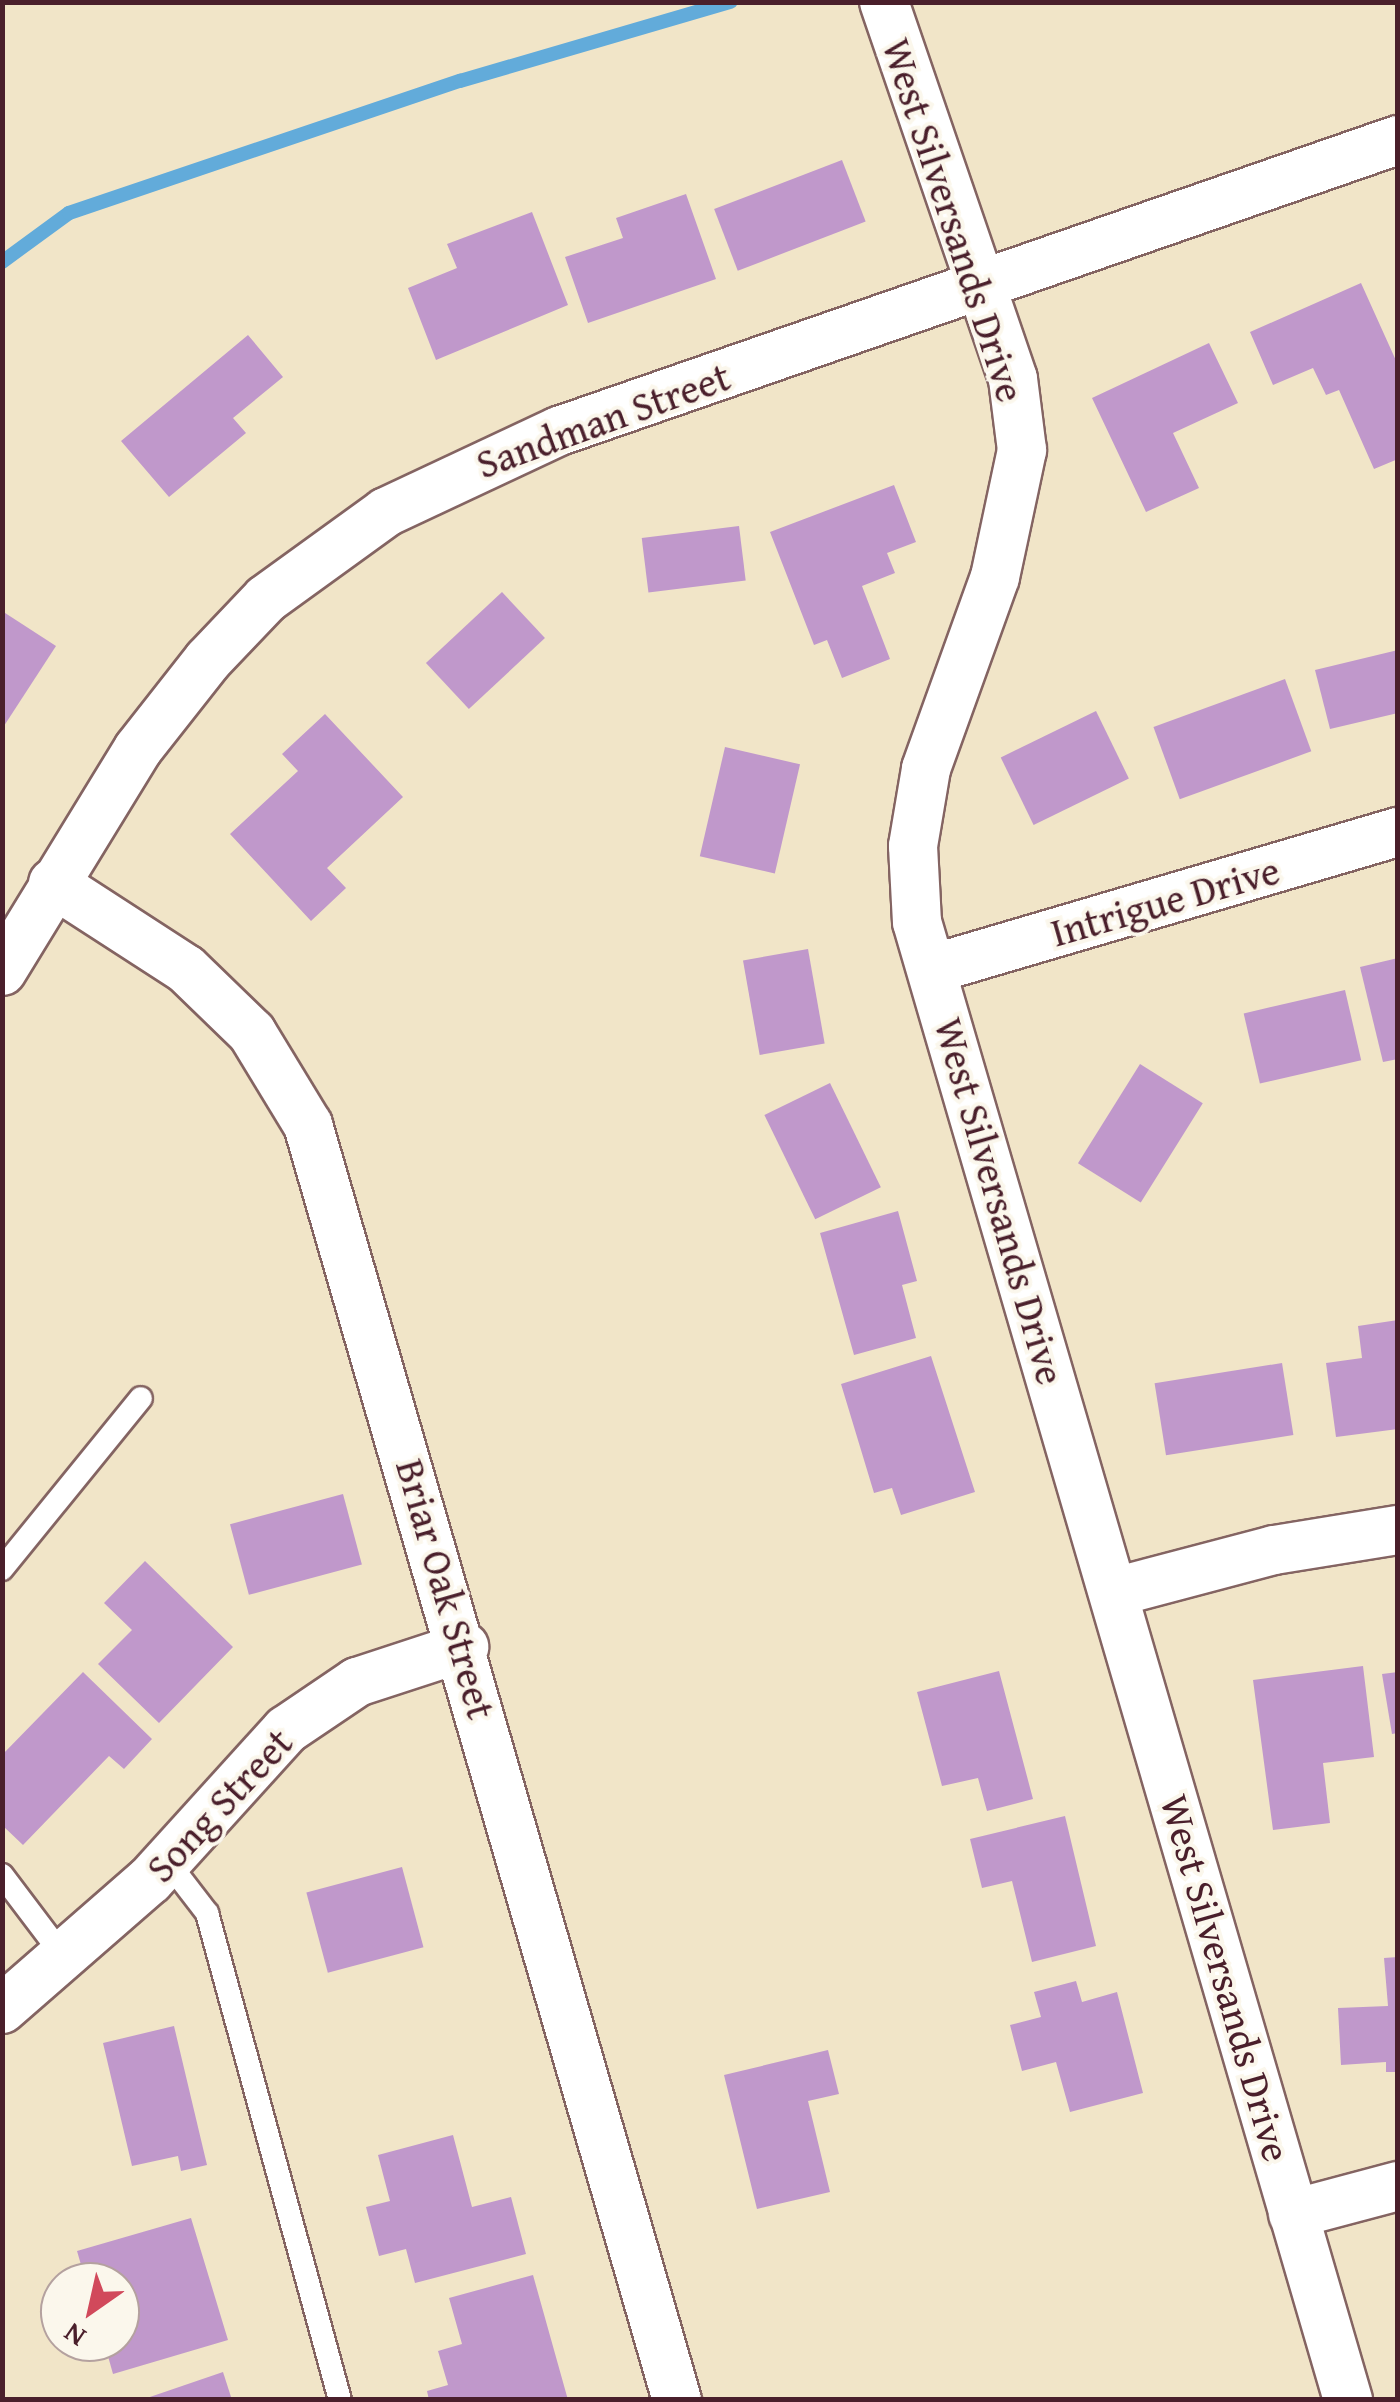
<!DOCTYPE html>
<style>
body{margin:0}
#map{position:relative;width:1400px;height:2402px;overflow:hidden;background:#f1e5c8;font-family:"Gentium Book Plus",serif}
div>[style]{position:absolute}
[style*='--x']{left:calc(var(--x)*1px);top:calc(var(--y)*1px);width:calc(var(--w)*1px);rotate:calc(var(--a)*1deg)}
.stream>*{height:14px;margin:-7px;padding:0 7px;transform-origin:7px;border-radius:7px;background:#62abda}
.building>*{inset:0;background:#c098cb;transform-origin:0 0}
.roads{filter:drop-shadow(2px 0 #846462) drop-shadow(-2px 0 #846462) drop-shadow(0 2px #846462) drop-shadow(0 -2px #846462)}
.service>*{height:22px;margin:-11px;padding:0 11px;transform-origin:11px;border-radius:11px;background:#fff}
.minor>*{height:48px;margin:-24px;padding:0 24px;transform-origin:24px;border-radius:24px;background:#fff}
span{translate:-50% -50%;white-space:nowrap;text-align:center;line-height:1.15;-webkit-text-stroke:8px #fbf7ec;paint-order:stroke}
.street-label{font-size:40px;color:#4a1f2b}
.frame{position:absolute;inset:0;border:5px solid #4a1f2b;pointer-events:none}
.north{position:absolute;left:40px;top:2262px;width:100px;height:100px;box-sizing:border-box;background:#fbf7ec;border:2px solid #b4a19f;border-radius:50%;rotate:214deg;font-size:28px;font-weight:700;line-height:40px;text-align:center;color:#4a1f2b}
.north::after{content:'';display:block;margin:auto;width:35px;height:45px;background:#d1495b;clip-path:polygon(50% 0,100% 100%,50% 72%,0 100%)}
</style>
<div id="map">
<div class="stream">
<div style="--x:2;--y:262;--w:83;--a:-36.2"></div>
<div style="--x:69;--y:213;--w:413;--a:-18.7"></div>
<div style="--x:460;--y:81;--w:282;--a:-16.3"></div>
</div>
<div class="building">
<div style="left:842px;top:160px;width:66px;height:137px;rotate:69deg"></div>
<div style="clip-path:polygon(686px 194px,716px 279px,588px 323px,565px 257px,623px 238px,616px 218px)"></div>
<div style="clip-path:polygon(532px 212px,568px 305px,436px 360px,408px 288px,457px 268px,447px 244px)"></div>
<div style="clip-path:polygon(1361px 283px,1398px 365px,1398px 459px,1374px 469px,1339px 390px,1326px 395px,1313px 368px,1273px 385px,1250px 332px)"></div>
<div style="clip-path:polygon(248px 335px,283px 377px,233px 418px,246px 433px,169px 497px,121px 441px)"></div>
<div style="clip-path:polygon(1209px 343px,1238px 403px,1173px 433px,1199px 488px,1146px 512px,1092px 398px)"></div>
<div style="clip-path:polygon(894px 485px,916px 542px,887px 553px,895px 573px,862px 586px,890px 659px,842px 678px,827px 640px,814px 645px,770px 532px)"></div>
<div style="left:739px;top:526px;width:55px;height:98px;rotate:83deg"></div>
<div style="left:502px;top:592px;width:63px;height:104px;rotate:47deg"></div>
<div style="clip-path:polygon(2px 611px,56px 646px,2px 729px)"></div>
<div style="clip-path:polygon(1398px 650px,1398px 713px,1330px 729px,1315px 670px)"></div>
<div style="left:1285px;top:679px;width:77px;height:140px;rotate:70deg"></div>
<div style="left:1096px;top:711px;width:75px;height:106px;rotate:64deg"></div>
<div style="clip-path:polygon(325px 714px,403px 797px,327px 868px,346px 888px,311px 921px,230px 834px,298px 771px,282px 754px)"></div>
<div style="left:725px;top:747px;width:77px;height:112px;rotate:13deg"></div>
<div style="left:808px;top:949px;width:96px;height:66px;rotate:80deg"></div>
<div style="clip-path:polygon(1398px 958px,1398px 1059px,1383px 1062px,1360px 967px)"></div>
<div style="left:1345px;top:990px;width:72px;height:104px;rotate:77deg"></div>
<div style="left:1140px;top:1064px;width:74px;height:117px;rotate:32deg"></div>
<div style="left:830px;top:1083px;width:116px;height:73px;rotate:64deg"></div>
<div style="clip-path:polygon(898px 1211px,917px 1281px,902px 1285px,916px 1338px,854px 1355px,820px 1233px)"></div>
<div style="clip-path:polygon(1398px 1320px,1398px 1429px,1336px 1437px,1326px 1363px,1362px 1358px,1358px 1326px)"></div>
<div style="clip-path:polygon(931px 1356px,975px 1492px,901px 1515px,892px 1488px,874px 1493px,841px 1384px)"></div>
<div style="left:1282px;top:1363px;width:73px;height:129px;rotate:81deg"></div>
<div style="left:343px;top:1494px;width:73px;height:117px;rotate:75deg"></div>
<div style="clip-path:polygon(145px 1561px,233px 1647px,159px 1723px,98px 1664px,132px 1630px,104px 1603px)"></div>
<div style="clip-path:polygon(1363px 1666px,1374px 1757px,1323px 1763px,1330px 1823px,1273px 1830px,1253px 1680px)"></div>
<div style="clip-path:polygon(999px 1671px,1033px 1799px,987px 1811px,978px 1778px,942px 1786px,917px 1692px)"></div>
<div style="clip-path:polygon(83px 1672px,152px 1739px,124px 1769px,109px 1756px,23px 1845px,2px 1825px,2px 1755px)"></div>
<div style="clip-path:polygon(1398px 1672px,1398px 1733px,1392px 1734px,1382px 1674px)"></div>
<div style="clip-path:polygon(1065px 1816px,1096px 1946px,1032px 1962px,1012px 1881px,982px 1888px,970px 1839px)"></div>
<div style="left:402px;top:1867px;width:83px;height:99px;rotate:75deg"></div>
<div style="clip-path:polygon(1398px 1957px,1398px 2072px,1386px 2072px,1386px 2062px,1341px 2065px,1338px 2008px,1388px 2006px,1384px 1958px)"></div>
<div style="clip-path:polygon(1076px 1981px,1082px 2002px,1117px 1992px,1143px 2093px,1070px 2112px,1056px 2062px,1022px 2071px,1010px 2025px,1041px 2017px,1034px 1992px)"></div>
<div style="clip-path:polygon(174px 2026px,207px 2165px,181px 2171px,178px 2156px,132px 2166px,103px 2043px)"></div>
<div style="clip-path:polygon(828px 2050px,839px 2094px,808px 2101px,830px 2192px,757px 2209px,724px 2075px)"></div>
<div style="clip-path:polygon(453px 2135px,472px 2207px,511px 2197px,526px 2254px,415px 2283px,406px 2249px,379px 2256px,366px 2207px,390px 2201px,378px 2155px)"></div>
<div style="clip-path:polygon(191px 2218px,228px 2340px,113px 2374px,104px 2342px,120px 2342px,120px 2282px,86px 2282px,77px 2251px)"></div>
<div style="clip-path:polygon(533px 2275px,568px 2400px,429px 2400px,427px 2391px,448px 2385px,438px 2351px,462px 2344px,449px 2298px)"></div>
<div style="clip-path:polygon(223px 2372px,232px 2400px,144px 2400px,144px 2399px)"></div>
</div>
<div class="roads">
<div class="service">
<div style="--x:2;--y:1569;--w:220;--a:-50.9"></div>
<div style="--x:167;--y:1861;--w:66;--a:52.4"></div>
<div style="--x:207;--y:1913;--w:505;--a:74.72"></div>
<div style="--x:2;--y:1875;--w:103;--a:52.9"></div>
</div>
<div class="minor">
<div style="--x:884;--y:2;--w:398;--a:71.1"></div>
<div style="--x:1013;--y:379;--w:72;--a:82.8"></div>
<div style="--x:1022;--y:450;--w:130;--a:102"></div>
<div style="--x:995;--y:577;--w:204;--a:109.8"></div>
<div style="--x:926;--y:769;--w:78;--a:99.6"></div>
<div style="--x:913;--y:846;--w:76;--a:87"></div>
<div style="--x:917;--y:922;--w:1540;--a:73.74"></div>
<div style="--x:53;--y:883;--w:158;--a:32.9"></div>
<div style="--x:186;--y:969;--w:92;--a:44.1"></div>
<div style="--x:252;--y:1033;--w:108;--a:58.7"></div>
<div style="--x:308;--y:1125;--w:1327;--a:73.86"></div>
<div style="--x:932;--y:969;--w:486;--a:-16.4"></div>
<div style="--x:2;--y:971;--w:260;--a:-58.5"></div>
<div style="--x:138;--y:749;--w:113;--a:-51.8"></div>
<div style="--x:208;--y:660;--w:84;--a:-46.4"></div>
<div style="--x:266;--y:599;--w:148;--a:-35.9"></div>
<div style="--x:386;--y:512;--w:191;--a:-25.1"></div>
<div style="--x:559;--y:431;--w:888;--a:-19.13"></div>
<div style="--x:1115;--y:1592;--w:164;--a:-14.8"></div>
<div style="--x:1274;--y:1550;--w:126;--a:-9.2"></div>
<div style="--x:2;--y:2009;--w:196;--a:-41.1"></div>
<div style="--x:150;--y:1880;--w:202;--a:-47.8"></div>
<div style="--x:286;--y:1730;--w:86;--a:-34.1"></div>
<div style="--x:357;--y:1682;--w:113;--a:-18.1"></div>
<div style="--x:1293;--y:2214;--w:109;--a:-14.9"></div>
</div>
</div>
<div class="street-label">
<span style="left:954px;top:220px;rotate:72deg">West Silversands Drive</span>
<span style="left:603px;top:420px;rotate:-20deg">Sandman Street</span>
<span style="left:1165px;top:901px;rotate:-16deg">Intrigue Drive</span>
<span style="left:1000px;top:1201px;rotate:74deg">West Silversands Drive</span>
<span style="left:446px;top:1589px;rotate:74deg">Briar Oak Street</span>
<span style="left:219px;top:1805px;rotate:-47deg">Song Street</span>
<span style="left:1226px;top:1978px;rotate:74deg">West Silversands Drive</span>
</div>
<div class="frame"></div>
<div class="north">N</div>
</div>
